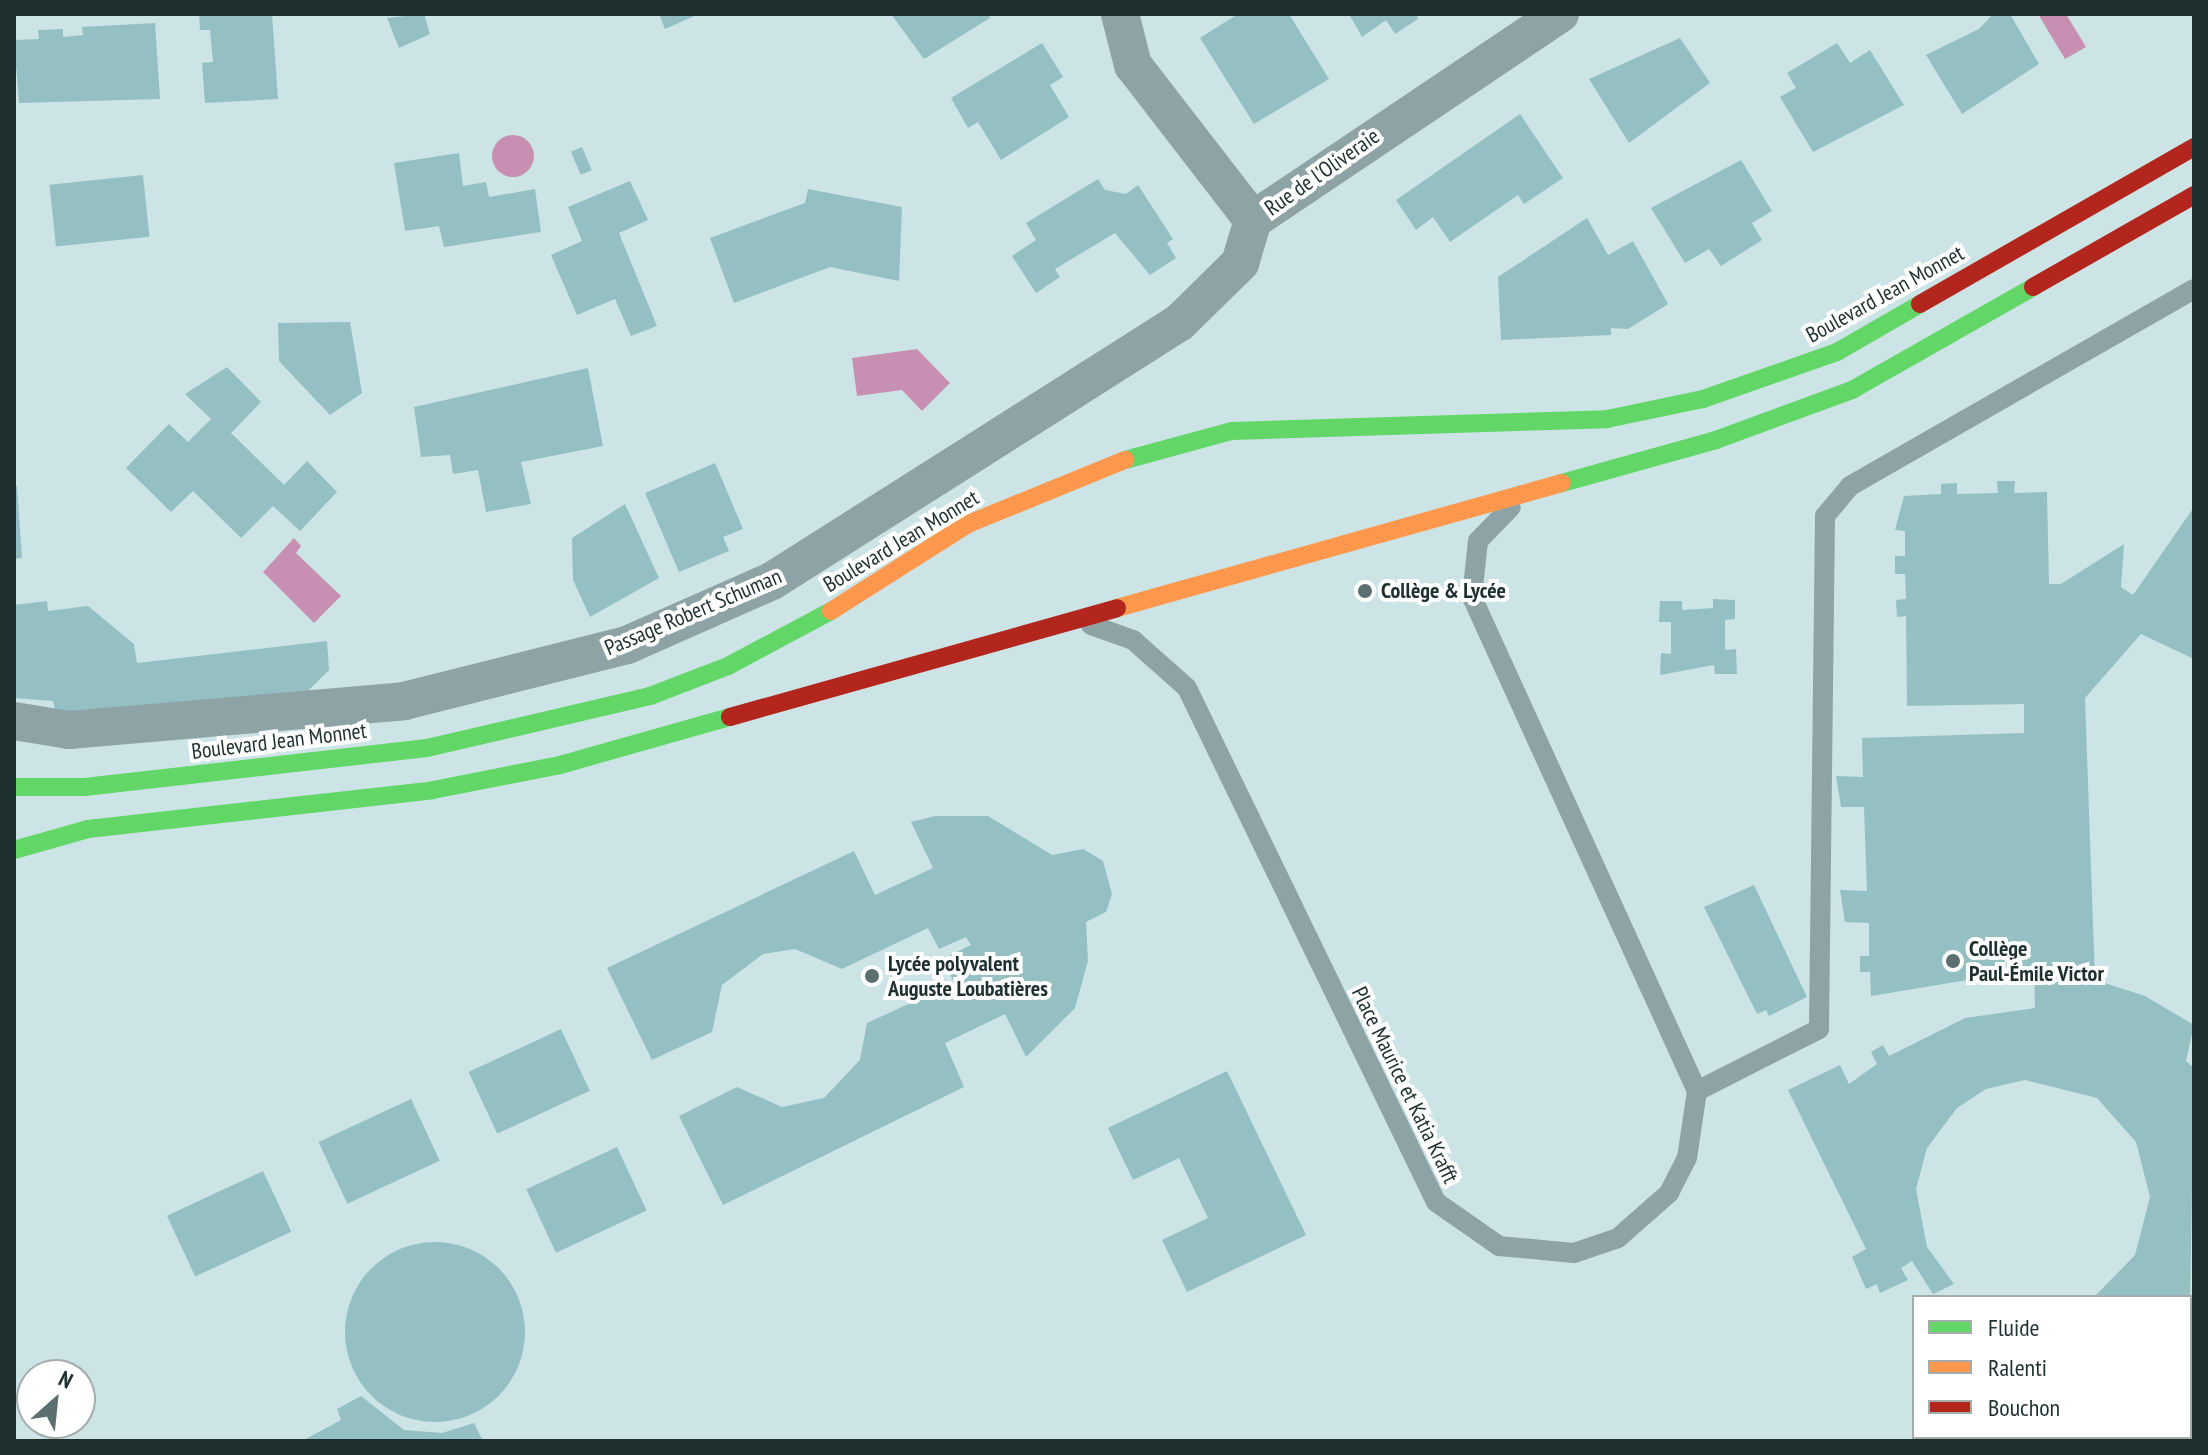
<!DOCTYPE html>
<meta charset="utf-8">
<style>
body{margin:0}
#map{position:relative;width:2208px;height:1455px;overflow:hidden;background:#cce4e6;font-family:"PT Sans Narrow",sans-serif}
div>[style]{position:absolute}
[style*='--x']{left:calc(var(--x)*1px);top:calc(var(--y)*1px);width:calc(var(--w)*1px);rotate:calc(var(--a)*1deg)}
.green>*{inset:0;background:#e7bfdb}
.water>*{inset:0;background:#c78fb2}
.round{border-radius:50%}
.building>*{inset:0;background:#94c0c3;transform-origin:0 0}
.lane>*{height:20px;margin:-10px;padding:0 10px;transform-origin:10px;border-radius:10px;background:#8ea3a5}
.street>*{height:38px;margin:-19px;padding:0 19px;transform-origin:19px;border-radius:19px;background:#8ea3a5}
.fast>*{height:18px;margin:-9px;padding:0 9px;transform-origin:9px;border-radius:9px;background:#63d668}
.slow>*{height:18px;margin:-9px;padding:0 9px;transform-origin:9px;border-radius:9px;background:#ff974d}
.jam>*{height:18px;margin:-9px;padding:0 9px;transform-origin:9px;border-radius:9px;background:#b3261e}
.dots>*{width:22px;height:22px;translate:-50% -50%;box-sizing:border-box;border:4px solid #fff;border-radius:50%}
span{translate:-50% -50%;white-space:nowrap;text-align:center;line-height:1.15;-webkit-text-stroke:8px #fff;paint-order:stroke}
.street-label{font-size:22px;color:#1e2f30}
.poi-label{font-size:22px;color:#1e2f30;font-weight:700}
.left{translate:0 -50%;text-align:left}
.frame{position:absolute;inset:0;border:16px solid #1e2f30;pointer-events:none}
.legend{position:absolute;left:1912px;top:1295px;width:280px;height:144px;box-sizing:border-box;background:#fff;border:2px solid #a5acac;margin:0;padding:10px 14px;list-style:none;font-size:24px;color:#1e2f30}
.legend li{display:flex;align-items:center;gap:16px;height:40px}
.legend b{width:40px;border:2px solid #a5acac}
.north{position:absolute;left:16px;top:1359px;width:80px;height:80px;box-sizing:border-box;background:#fff;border:2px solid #a5acac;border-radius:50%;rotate:27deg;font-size:22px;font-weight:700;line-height:32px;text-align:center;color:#1e2f30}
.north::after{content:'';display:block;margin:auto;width:28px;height:36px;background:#5b6e70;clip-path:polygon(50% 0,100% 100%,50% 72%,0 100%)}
</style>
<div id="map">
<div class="green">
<div style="clip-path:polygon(2194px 1325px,2194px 1441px,1948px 1441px,2190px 1437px)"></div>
</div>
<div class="water">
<div style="clip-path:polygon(2038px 14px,2066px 14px,2086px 47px,2065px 59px)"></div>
<div class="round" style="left:492px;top:135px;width:42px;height:42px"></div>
<div style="clip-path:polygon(917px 349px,950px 383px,922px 411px,902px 390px,857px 396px,852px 358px)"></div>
<div style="clip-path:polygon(294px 538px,301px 546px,296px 553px,341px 596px,314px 623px,263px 572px)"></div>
</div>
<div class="building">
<div style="clip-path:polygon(199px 14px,272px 14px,278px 99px,205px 103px,202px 63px,213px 62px,210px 30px,200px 30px)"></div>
<div style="clip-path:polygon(424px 14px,430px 34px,399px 48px,387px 18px)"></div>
<div style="clip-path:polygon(659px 14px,699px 14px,665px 29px)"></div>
<div style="clip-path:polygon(891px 14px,988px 14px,990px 18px,924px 59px)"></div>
<div style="clip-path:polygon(1238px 14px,1289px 14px,1329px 79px,1254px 124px,1200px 38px)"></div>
<div style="clip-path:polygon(1349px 14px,1416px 14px,1418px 19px,1395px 34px,1386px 20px,1362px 37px)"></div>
<div style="clip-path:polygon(1993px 14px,2010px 14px,2039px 64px,1962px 114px,1926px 55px,1979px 29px)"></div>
<div style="clip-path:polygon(155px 23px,160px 99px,19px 103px,14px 40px,39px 39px,38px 30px,63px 29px,63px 37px,83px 35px,82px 27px)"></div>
<div style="clip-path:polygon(1680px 38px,1710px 83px,1629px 143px,1589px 79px)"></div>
<div style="clip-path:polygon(1042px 43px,1063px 77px,1050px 85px,1069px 117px,1001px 160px,978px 122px,968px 128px,951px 98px)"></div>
<div style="clip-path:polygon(1837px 43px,1850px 63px,1870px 50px,1904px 105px,1813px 152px,1780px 97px,1796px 88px,1787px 73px)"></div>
<div style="clip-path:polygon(1520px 114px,1563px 178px,1524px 204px,1518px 195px,1450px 242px,1433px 217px,1416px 230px,1396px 200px)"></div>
<div style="left:582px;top:147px;width:25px;height:12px;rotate:67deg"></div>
<div style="clip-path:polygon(459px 153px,463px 186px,486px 182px,489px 197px,535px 189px,541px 232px,444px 247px,439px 226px,405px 231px,394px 163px)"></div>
<div style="clip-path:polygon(1741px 160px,1772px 211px,1752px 223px,1762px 240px,1721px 266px,1709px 249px,1685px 263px,1651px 208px)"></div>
<div style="left:143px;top:175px;width:62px;height:94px;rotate:84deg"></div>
<div style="clip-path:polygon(1098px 179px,1105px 190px,1126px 194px,1138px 185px,1173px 239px,1167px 243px,1176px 258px,1150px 275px,1115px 233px,1055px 269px,1060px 277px,1036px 293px,1012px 256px,1036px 240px,1026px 223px)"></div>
<div style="clip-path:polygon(630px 181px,648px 220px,619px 233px,657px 326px,631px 336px,615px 299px,577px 315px,551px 255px,582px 241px,568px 207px)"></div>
<div style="clip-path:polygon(808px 189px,902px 207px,899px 281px,830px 267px,734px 303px,710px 238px,805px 203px)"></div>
<div style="clip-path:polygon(1587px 218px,1608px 255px,1633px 241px,1668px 304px,1628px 329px,1611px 328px,1611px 335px,1501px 340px,1498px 277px)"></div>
<div style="clip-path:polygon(350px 322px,362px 393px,330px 415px,279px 361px,278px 323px)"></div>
<div style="clip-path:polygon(227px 367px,261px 402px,231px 433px,284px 485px,307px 461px,337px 492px,300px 531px,273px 506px,241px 538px,193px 491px,171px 512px,126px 468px,169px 424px,188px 442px,211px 419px,185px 394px)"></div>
<div style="clip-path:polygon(588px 368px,603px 446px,521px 462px,531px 504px,486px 512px,478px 470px,453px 474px,450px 455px,421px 457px,414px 407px)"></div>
<div style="clip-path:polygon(715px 463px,743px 529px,723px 537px,729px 551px,679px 572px,645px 493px)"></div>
<div style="clip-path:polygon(1997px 481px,2015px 481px,2014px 493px,2047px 492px,2049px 584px,2061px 584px,2124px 544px,2121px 587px,2133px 595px,2194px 507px,2194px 659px,2141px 634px,2085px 698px,2095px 980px,2145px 996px,2194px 1025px,2186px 1061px,2194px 1068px,2190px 1308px,2190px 1297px,2094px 1297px,2135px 1255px,2150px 1197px,2136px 1142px,2097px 1098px,2025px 1080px,1986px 1089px,1957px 1108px,1927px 1148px,1916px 1189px,1927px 1247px,1954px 1284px,1933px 1294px,1912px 1261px,1901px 1268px,1908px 1280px,1880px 1293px,1877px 1284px,1866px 1289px,1852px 1257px,1866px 1249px,1788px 1090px,1840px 1065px,1849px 1084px,1877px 1064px,1871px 1052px,1883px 1045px,1889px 1056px,1965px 1018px,2035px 1008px,2034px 969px,1871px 996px,1870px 972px,1860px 972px,1860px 956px,1869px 956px,1869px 923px,1845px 922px,1840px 890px,1867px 891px,1864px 807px,1841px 807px,1836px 776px,1863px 777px,1862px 738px,2024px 733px,2024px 704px,1907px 706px,1906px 616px,1897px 617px,1896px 600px,1906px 599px,1905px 574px,1895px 574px,1895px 556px,1905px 556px,1905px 531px,1895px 530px,1904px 496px,1941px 494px,1941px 484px,1957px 483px,1957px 494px,1998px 493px)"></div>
<div style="clip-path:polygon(17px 486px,22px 558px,14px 559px,14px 487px)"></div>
<div style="clip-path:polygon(625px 504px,659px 578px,590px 617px,573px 580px,572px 538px)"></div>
<div style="clip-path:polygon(1713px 599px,1735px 600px,1735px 619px,1725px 620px,1725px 650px,1736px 649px,1737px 674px,1715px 674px,1714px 665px,1660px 675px,1661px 653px,1671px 654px,1671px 622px,1659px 622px,1660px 601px,1682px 601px,1682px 610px,1713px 608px)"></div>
<div style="clip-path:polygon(47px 601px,48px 611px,88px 606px,134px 644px,137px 663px,327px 641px,329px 670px,308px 691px,56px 715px,53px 701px,14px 698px,14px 605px)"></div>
<div style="clip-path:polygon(935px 816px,988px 816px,1052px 855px,1083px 849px,1103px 861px,1112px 894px,1106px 912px,1086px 922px,1088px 961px,1075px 1008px,1026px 1057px,1005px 1014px,945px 1043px,964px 1087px,723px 1205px,679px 1116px,737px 1087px,782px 1107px,824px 1098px,860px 1060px,867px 1023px,954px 983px,943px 959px,971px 945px,966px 937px,939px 949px,928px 928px,842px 969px,795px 949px,763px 954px,722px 985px,712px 1032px,652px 1060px,607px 968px,854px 851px,875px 895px,933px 868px,911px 822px)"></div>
<div style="clip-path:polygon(1754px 885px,1807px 997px,1769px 1016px,1766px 1010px,1757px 1014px,1704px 907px)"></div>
<div style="left:561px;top:1029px;width:68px;height:102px;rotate:65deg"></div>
<div style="clip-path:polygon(1227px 1071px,1306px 1235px,1187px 1292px,1162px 1240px,1208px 1218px,1179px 1158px,1133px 1180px,1108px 1128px)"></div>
<div style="left:411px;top:1099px;width:68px;height:102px;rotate:65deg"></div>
<div style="left:617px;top:1147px;width:70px;height:100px;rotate:65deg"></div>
<div style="left:263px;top:1171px;width:67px;height:106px;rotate:65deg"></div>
<div class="round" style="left:345px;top:1242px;width:180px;height:180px"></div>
<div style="clip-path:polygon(2194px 1391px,2194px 1441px,2086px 1441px,2190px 1437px)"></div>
<div style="clip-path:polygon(361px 1396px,404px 1430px,442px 1433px,474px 1423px,483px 1441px,302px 1441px,341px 1420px,337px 1409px)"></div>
</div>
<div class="lane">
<div style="--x:1091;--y:625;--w:45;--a:19.7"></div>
<div style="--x:1133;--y:640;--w:72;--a:41.6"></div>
<div style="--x:1187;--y:688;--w:571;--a:64.15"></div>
<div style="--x:1436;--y:1202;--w:77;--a:34.9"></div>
<div style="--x:1499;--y:1246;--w:75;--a:5.3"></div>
<div style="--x:1574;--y:1253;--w:46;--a:-18.8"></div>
<div style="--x:1618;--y:1238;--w:68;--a:-41.4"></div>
<div style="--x:1669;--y:1193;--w:39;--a:-63"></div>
<div style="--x:1687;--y:1158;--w:68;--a:-81.5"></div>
<div style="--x:1697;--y:1091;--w:543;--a:-114.49"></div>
<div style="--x:1472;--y:597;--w:56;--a:-83.9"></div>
<div style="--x:1478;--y:541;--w:47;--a:-45.9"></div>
<div style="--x:1697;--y:1091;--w:137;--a:-26.9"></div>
<div style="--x:1819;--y:1029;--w:513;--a:-89.33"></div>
<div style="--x:1825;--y:516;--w:39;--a:-50"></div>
<div style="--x:1850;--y:486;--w:396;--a:-29.8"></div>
</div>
<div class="street">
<div style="--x:1120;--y:14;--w:53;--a:75.7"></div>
<div style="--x:1133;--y:65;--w:196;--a:52.3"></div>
<div style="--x:1253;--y:220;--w:370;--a:-33.9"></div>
<div style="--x:14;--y:721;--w:56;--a:9.3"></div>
<div style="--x:69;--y:730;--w:336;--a:-4.9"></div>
<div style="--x:404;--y:701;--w:230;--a:-14.1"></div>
<div style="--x:627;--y:645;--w:158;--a:-23.8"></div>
<div style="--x:772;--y:581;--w:482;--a:-32.4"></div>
<div style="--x:1179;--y:323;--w:86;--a:-44.5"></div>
<div style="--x:1240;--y:263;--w:45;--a:-73.2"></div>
</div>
<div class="fast">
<div style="--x:1125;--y:460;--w:111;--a:-15.2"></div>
<div style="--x:1232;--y:431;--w:375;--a:-1.8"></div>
<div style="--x:1607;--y:419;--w:98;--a:-11.8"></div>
<div style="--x:1703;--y:399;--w:142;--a:-19.3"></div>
<div style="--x:1837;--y:352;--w:96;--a:-30"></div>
<div style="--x:1562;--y:483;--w:160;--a:-15.6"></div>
<div style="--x:1716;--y:440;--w:145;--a:-20.2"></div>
<div style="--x:1852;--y:390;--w:208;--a:-29.6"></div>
<div style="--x:14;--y:787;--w:71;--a:0"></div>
<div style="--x:85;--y:787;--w:344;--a:-6.5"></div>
<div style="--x:427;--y:748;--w:229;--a:-13.1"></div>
<div style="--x:650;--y:696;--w:84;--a:-21"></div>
<div style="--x:728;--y:666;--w:117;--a:-28.1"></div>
<div style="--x:14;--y:850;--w:77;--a:-15.8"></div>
<div style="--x:88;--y:829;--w:347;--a:-6.4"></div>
<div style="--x:433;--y:790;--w:129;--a:-11.1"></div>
<div style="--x:560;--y:765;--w:177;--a:-15.8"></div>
</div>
<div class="slow">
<div style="--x:1117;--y:608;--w:462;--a:-15.7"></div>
<div style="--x:831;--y:611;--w:162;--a:-32.4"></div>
<div style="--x:968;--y:524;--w:170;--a:-22.2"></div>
</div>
<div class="jam">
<div style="--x:2033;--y:287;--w:185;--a:-29.7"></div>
<div style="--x:1920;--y:304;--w:316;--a:-29.8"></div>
<div style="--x:730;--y:717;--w:402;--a:-15.7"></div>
</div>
<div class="dots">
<div style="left:1365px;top:591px;background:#5b6e70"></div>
<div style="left:1953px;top:961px;background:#5b6e70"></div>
<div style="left:872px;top:976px;background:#5b6e70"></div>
</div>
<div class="street-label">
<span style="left:1322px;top:172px;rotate:-35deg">Rue de l'Oliveraie</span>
<span style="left:1885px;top:294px;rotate:-29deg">Boulevard Jean Monnet</span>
<span style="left:901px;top:541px;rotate:-31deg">Boulevard Jean Monnet</span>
<span style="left:693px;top:612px;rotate:-23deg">Passage Robert Schuman</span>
<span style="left:279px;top:741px;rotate:-7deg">Boulevard Jean Monnet</span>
<span style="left:1405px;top:1085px;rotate:64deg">Place Maurice et Katia Krafft</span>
</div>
<div class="poi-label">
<span class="left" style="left:1381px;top:591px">Collège &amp; Lycée</span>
<span class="left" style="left:1969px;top:961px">Collège<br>Paul-Émile Victor</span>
<span class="left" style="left:888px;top:976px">Lycée polyvalent<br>Auguste Loubatières</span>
</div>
<div class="frame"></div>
<ul class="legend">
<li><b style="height:10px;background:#63d668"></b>Fluide</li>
<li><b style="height:10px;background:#ff974d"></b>Ralenti</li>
<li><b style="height:10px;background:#b3261e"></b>Bouchon</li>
</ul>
<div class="north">N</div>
</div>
